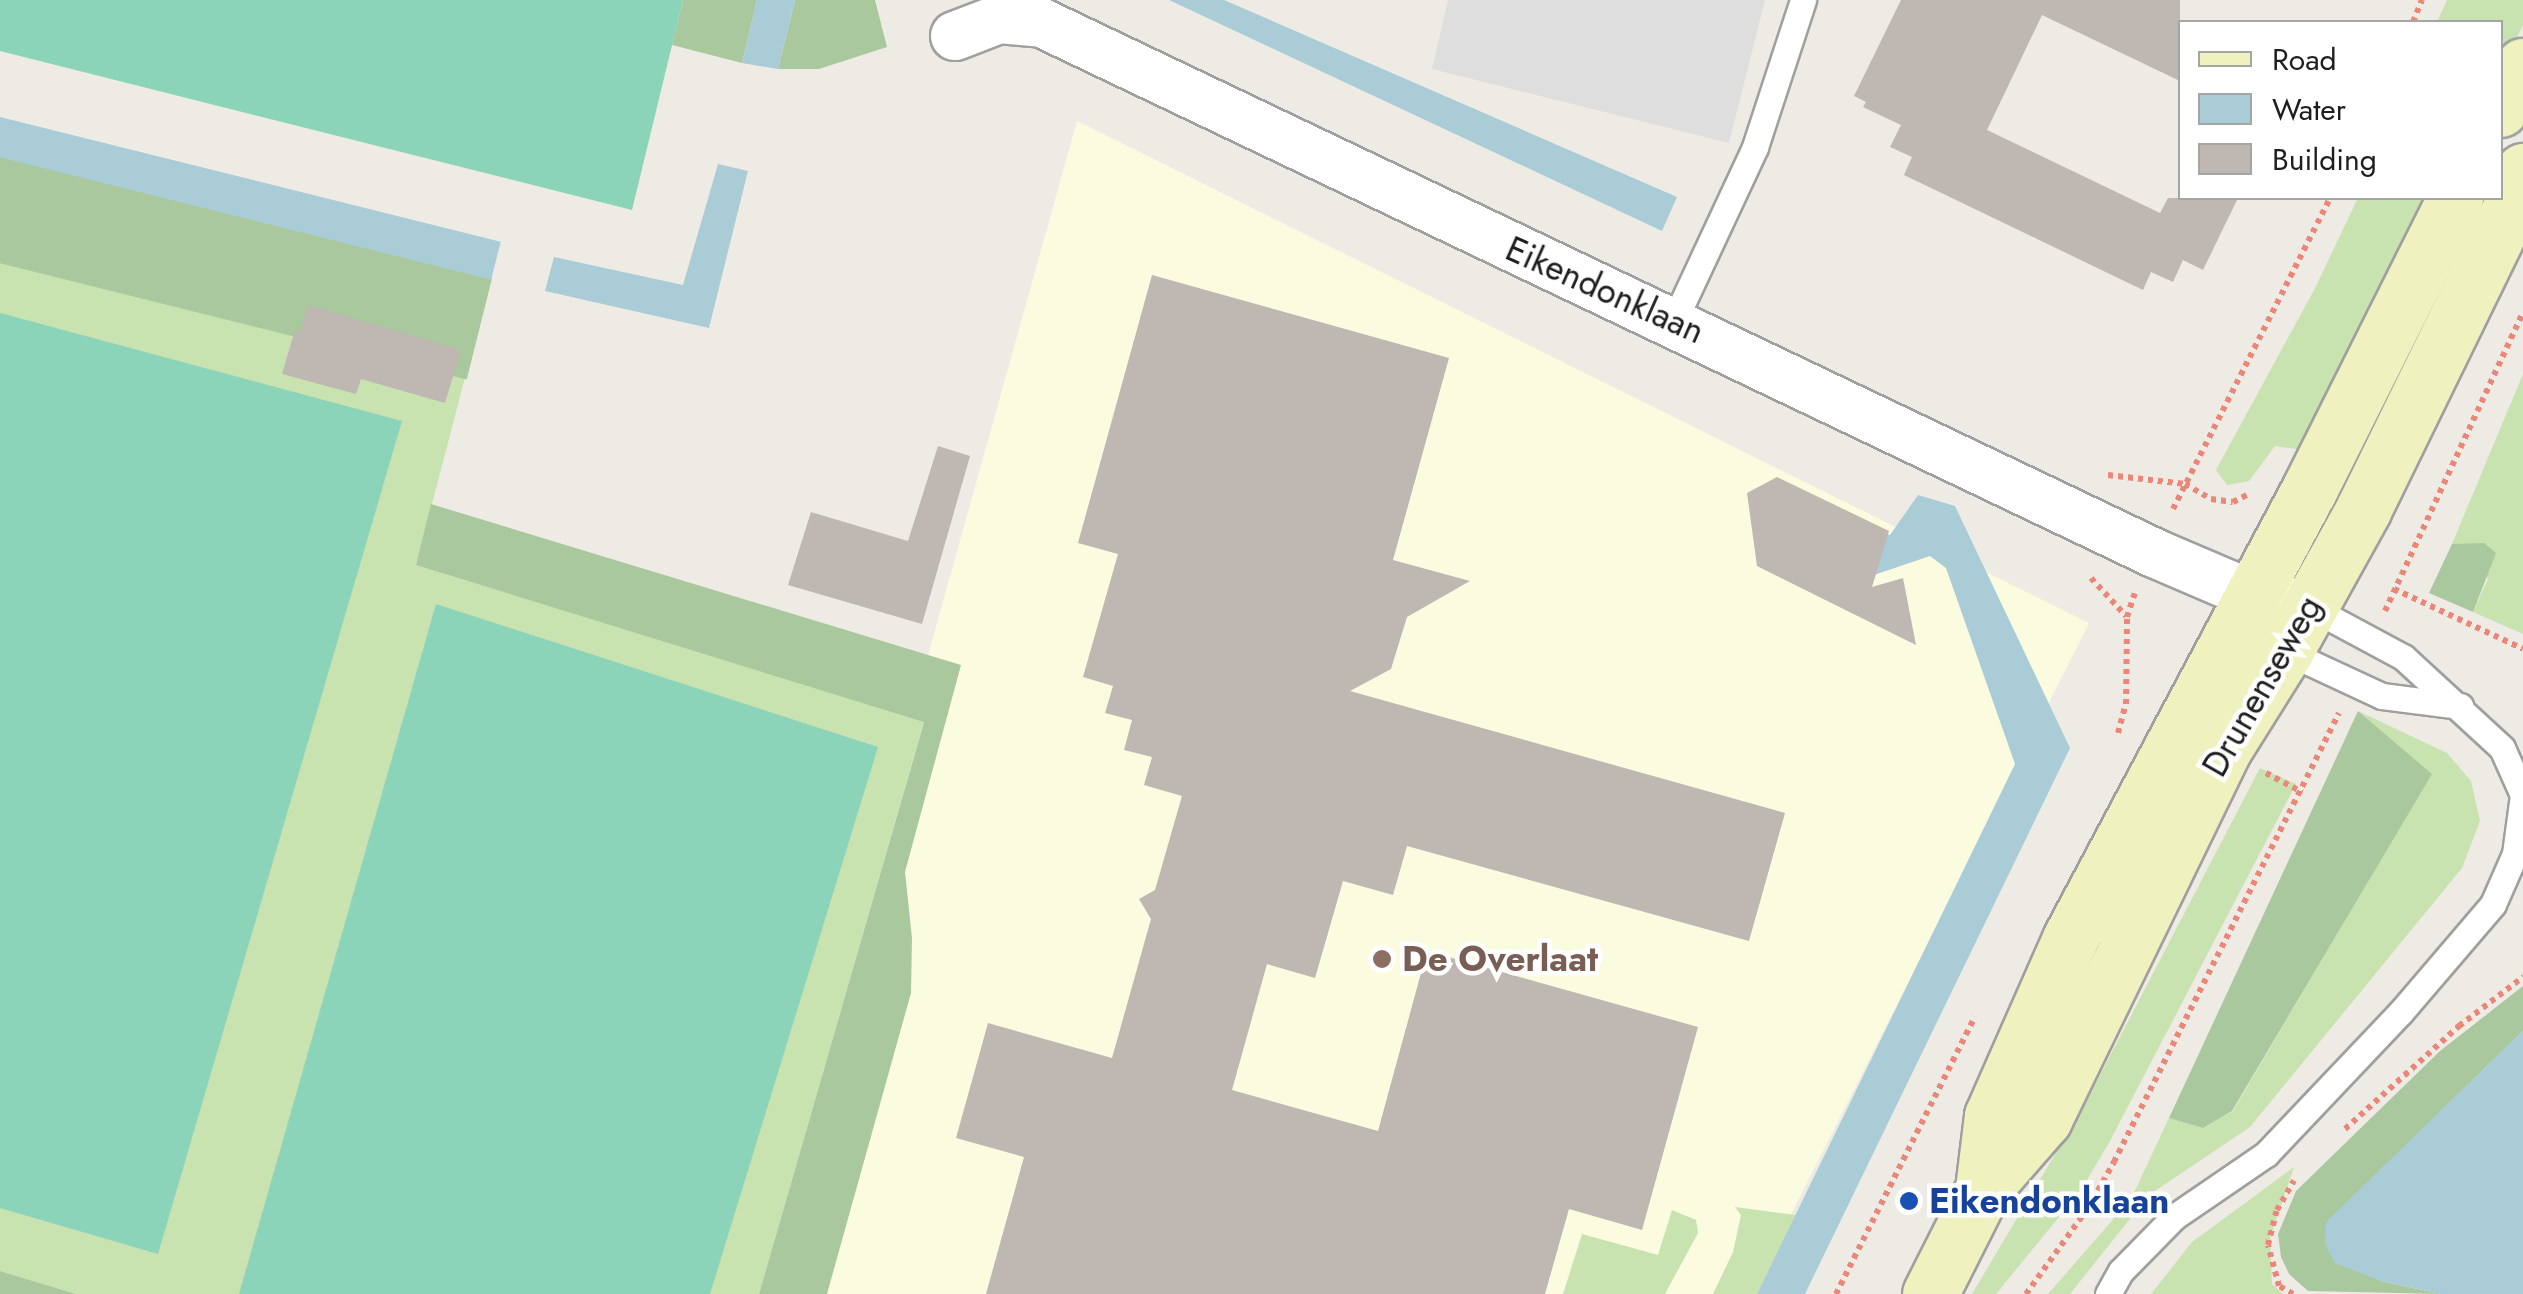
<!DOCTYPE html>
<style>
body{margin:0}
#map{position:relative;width:2523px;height:1294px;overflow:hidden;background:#eeebe5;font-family:Jost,sans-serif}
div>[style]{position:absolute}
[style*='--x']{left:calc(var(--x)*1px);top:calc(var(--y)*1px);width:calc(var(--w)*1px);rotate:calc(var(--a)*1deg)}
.education>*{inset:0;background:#fbfbe0}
.grass>*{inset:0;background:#c8e2b0}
.forest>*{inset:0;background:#aac89e;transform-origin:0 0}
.pitch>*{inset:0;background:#8bd4ba}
.parking>*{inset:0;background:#dedede}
.water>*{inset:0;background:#aaccd7;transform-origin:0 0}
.building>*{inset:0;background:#beb7b2}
.path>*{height:6px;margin-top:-3px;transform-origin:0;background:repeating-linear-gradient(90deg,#ea8779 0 5px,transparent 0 10px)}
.roads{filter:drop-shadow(2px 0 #9f9f9f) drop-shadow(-2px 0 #9f9f9f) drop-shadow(0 2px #9f9f9f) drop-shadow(0 -2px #9f9f9f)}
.lane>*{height:25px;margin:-12.5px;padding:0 12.5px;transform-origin:12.5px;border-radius:12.5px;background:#fff}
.street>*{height:48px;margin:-24px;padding:0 24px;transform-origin:24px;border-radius:24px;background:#fff}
.secondary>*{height:55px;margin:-27.5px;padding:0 27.5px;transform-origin:27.5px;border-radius:27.5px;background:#eff2be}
.dots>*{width:28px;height:28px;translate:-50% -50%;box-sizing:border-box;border:5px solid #fff;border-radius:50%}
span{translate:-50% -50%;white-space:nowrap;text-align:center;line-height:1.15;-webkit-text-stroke:9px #fff;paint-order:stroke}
.street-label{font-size:35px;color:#1e1e1e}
.education-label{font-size:35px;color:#785e54;font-weight:700}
.left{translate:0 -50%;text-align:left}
.transit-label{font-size:35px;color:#164399;font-weight:700}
.legend{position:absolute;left:2178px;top:20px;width:325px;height:180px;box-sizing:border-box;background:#fff;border:2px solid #a5a5a5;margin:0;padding:12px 18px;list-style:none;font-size:30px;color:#1e1e1e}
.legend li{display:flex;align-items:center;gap:20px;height:50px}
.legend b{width:50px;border:2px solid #a5a5a5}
</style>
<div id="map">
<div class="education">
<div style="clip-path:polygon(1077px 121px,2089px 623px,1751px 1294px,750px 1294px)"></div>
</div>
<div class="grass">
<div style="clip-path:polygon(2447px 0,2523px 0,2523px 25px,2501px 69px,2500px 22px,2437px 22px)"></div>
<div style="clip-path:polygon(2358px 198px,2436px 198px,2309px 451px,2275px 446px,2249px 481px,2227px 485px,2216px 470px,2314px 290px)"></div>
<div style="clip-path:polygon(0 260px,466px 374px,416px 565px,924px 721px,759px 1294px,76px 1294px,0 1271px)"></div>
<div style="clip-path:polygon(2523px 374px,2523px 634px,2473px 612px,2488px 579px,2452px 544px)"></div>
<div style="clip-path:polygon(2358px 711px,2447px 753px,2471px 781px,2480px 821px,2462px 868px,2250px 1127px,2149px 1195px,2070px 1294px,2048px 1294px,2131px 1199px,2169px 1118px,2203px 1128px,2233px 1111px,2431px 774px)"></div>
<div style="clip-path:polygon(2260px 768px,2296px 784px,2110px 1141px,2081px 1190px,1996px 1294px,1972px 1294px,2085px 1104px)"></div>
<div style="clip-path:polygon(2294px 1167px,2270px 1238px,2272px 1284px,2283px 1294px,2151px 1294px,2192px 1242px)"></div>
<div style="clip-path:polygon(1735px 1207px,1796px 1215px,1757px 1294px,1713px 1294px,1733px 1252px,1741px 1215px)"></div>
<div style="clip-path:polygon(1672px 1210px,1696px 1220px,1698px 1233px,1665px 1294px,1563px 1294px,1582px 1234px,1658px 1255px)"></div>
</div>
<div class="forest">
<div style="clip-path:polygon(683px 0,757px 0,742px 63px,672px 45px)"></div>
<div style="clip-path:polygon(795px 0,875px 0,887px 47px,819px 69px,778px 69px)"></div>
<div style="left:0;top:156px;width:507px;height:104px;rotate:14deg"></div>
<div style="clip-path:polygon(431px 504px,961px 665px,905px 872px,912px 938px,911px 993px,827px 1294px,759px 1294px,924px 722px,416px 565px)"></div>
<div style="clip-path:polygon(2484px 543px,2496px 553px,2473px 612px,2429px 593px,2452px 544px)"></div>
<div style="clip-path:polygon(2358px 711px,2432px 774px,2232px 1111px,2203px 1128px,2169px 1118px)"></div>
<div style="clip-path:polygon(2523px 986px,2523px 1031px,2326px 1223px,2381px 1281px,2441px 1294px,2308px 1291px,2289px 1274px,2281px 1257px,2278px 1234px,2296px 1191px,2440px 1051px)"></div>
<div style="clip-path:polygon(0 1271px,76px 1294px,0 1294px)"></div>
</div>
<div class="pitch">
<div style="clip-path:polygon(0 0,683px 0,632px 210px,0 51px)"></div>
<div style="clip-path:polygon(0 313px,402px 421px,158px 1254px,0 1208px)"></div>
<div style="clip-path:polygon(436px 604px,878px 747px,710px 1294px,239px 1294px)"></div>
</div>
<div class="parking">
<div style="clip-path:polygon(1448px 0,1765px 0,1729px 143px,1432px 69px)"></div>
</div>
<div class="water">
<div style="clip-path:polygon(757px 0,795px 0,778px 69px,742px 63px)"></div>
<div style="clip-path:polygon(1169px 0,1224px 0,1677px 197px,1662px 231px)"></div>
<div style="left:0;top:117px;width:516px;height:39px;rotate:14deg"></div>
<div style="clip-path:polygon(718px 164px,748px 171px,709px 328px,545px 291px,554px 257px,683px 285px)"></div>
<div style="clip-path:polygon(1918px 495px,1955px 506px,2070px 748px,1805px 1294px,1757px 1294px,2015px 764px,1946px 568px,1930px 556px,1868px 577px,1848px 528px,1890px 535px)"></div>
<div style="clip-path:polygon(2523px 1031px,2523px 1294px,2441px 1294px,2381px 1281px,2335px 1263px,2325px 1244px,2326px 1222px)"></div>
</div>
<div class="building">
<div style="clip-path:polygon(1901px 0,2180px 0,2180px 81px,2042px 15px,1987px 130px,2160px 213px,2168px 198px,2238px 198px,2203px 270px,2183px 260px,2173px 282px,2151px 272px,2143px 290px,1904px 175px,1912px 157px,1890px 147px,1901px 125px,1863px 107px,1866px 102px,1854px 96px)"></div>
<div style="clip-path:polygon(1152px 275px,1449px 358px,1393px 560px,1470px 581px,1407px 617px,1391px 669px,1350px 691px,1785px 813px,1749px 941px,1407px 846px,1393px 895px,1343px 881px,1315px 978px,1267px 964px,1232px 1090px,1378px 1131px,1427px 951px,1698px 1027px,1642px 1230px,1569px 1209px,1545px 1294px,986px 1294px,1024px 1157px,956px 1138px,988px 1023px,1112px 1058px,1151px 919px,1139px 899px,1155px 890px,1182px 796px,1144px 785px,1152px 757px,1124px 750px,1132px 720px,1105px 713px,1113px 686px,1083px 677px,1118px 554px,1078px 543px)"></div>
<div style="clip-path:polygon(309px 305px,461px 350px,445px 403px,361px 379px,356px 394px,282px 374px,295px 330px,300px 332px)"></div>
<div style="clip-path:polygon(938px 446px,970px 456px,922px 624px,788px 585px,811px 512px,908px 541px)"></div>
<div style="clip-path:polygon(1777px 477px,1889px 531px,1872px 587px,1903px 578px,1916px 645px,1757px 566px,1747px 493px)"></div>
</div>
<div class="path">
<div style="--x:2413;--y:22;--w:24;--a:-68"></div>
<div style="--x:2108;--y:475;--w:78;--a:6.7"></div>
<div style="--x:2185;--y:484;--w:30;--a:30"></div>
<div style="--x:2211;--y:499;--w:22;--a:8"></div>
<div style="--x:2233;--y:502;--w:18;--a:-27"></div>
<div style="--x:2173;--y:509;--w:348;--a:-63.2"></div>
<div style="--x:2091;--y:578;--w:52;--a:47.4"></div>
<div style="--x:2394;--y:589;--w:142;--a:24.9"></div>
<div style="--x:2385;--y:611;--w:329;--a:-65.2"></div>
<div style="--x:2118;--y:733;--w:30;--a:-75"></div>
<div style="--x:2126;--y:704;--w:87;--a:-89.3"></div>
<div style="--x:2127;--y:617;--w:25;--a:-72"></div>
<div style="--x:2266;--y:773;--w:41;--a:27.8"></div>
<div style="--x:2345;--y:1129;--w:154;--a:-42.1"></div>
<div style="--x:2459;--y:1026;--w:81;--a:-37.4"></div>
<div style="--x:1836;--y:1294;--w:310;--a:-63.4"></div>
<div style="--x:2026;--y:1294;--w:106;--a:-54.2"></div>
<div style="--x:2088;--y:1208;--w:53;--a:-60.5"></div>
<div style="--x:2114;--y:1162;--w:502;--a:-63.38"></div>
<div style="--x:2293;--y:1294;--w:16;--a:-150"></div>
<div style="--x:2279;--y:1286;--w:42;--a:-105"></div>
<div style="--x:2268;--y:1245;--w:36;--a:-76"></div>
<div style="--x:2277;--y:1210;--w:34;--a:-60"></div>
</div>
<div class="roads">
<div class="lane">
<div style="--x:1674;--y:321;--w:192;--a:-65"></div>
<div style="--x:1755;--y:147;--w:155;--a:-71.9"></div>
<div style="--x:2285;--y:651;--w:107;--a:24.9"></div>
<div style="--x:2382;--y:696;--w:79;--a:7.3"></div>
<div style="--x:2108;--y:1294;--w:26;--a:-61"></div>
<div style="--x:2121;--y:1271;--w:76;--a:-45.5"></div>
<div style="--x:2174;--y:1217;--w:112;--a:-34.4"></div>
<div style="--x:2266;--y:1154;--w:195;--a:-46.5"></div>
<div style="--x:2400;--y:1013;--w:143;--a:-49.5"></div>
<div style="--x:2493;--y:904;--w:55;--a:-66.3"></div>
<div style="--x:2515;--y:854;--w:60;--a:-82.3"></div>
<div style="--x:2523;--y:795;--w:51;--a:-114.1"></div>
<div style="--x:2502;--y:748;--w:134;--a:-137.4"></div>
<div style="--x:2403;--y:657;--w:108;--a:-151.8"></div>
</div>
<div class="street">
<div style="--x:955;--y:36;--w:47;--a:-21.1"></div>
<div style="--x:999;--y:19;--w:43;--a:5.3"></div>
<div style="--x:1042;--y:23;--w:1232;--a:25.48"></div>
<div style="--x:2154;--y:553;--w:104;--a:23.1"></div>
<div style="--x:2250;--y:594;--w:40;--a:12"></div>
</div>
<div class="secondary">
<div style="--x:2500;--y:109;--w:49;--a:-61.9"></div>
<div style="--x:1983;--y:1189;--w:74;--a:-83"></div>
<div style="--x:1992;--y:1116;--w:193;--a:-66.2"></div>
<div style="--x:2070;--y:939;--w:511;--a:-61.98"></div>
<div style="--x:2310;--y:488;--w:324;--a:-63.4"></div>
<div style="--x:1930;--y:1294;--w:118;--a:-63.2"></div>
<div style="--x:1983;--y:1189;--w:93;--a:-48.9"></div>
<div style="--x:2044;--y:1119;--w:410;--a:-64.1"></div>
<div style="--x:2223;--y:750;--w:117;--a:-57.9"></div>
<div style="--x:2285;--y:651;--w:161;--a:-61"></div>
<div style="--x:2363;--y:510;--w:352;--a:-64"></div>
<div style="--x:2517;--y:194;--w:24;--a:-75"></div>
</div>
</div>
<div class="dots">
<div style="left:1382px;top:959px;background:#8d6e63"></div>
<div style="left:1909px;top:1201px;background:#1a4fb4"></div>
</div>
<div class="street-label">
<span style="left:1605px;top:290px;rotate:24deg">Eikendonklaan</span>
<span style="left:2262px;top:686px;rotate:-60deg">Drunenseweg</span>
</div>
<div class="education-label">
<span class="left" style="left:1402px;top:959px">De Overlaat</span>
</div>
<div class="transit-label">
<span class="left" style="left:1929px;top:1201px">Eikendonklaan</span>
</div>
<ul class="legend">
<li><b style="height:12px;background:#eff2be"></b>Road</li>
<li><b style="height:28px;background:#aaccd7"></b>Water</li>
<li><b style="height:28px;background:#beb7b2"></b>Building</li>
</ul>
</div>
